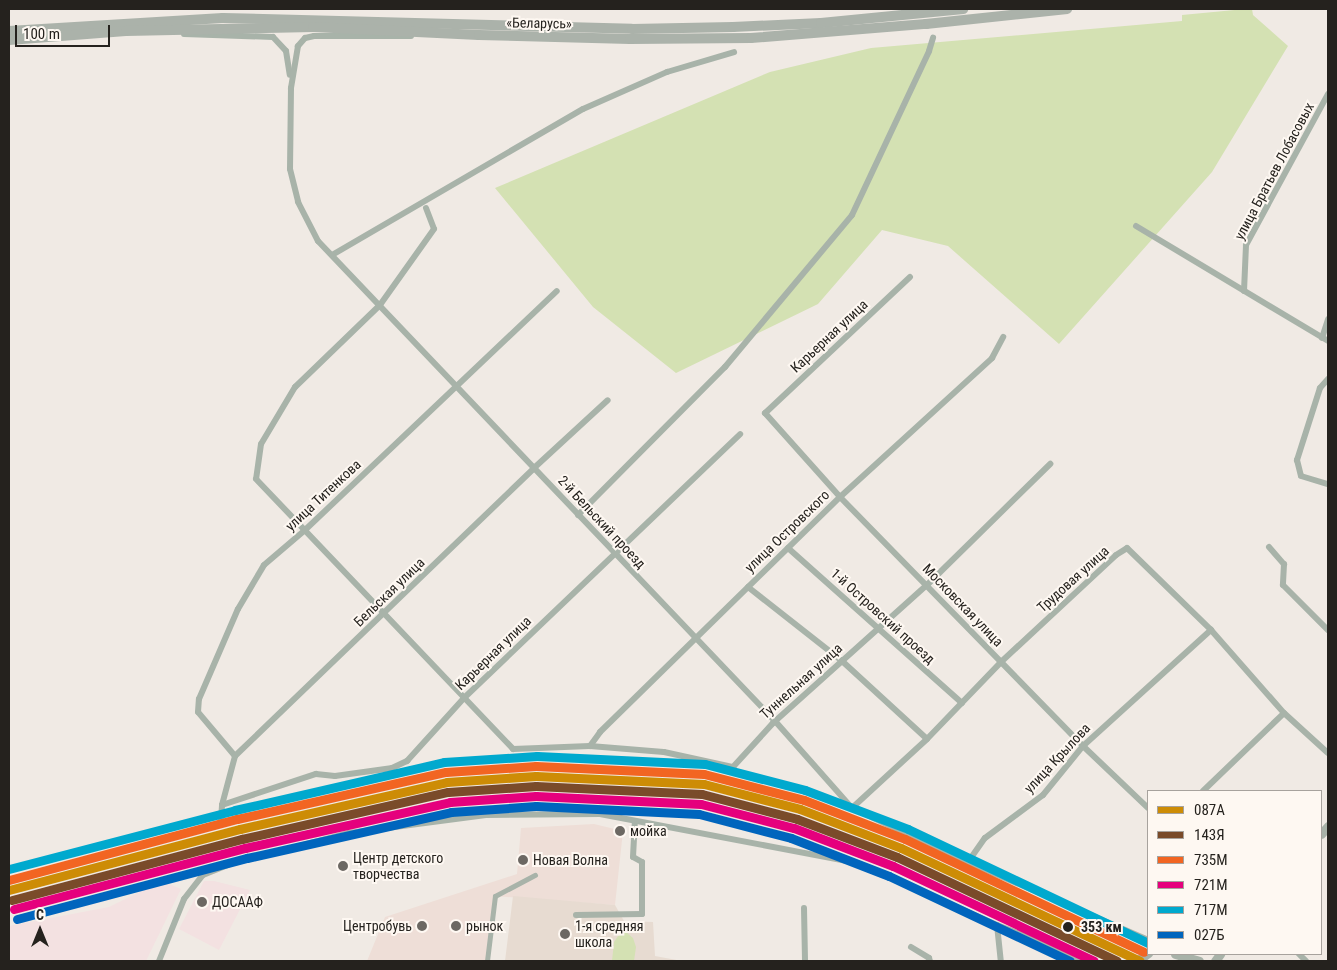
<!DOCTYPE html>
<meta charset="utf-8">
<style>
body{margin:0}
#map{position:relative;width:1337px;height:970px;overflow:hidden;background:#f0eae4;font-family:"Roboto Condensed",sans-serif}
div>[style]{position:absolute}
[style*='--x']{left:calc(var(--x)*1px);top:calc(var(--y)*1px);width:calc(var(--w)*1px);rotate:calc(var(--a)*1deg)}
.commercial>*{inset:0;background:#eeded7}
.industrial>*{inset:0;background:#f3e1e1}
.built>*{inset:0;background:#e7dbd1}
.green>*{inset:0;background:#d4e1b3}
.pedestrian>*{height:4.5px;margin:-2.25px;padding:0 2.25px;transform-origin:2.25px;border-radius:2.25px;background:#a8b3a9}
.minor>*{height:6px;margin:-3px;padding:0 3px;transform-origin:3px;border-radius:3px;background:#a8b3a9}
.secondary>*{height:9px;margin:-4.5px;padding:0 4.5px;transform-origin:4.5px;border-radius:4.5px;background:#a8b2a8}
.trunk>*{height:10px;margin:-5px;padding:0 5px;transform-origin:5px;border-radius:5px;background:#abb2aa}
.rail-1>*{height:9px;margin:-4.5px;padding:0 4.5px;transform-origin:4.5px;border-radius:4.5px;background:#cd8c06}
.rail-2>*{height:9px;margin:-4.5px;padding:0 4.5px;transform-origin:4.5px;border-radius:4.5px;background:#7a4b2a}
.rail-3>*{height:9px;margin:-4.5px;padding:0 4.5px;transform-origin:4.5px;border-radius:4.5px;background:#f26522}
.rail-4>*{height:9px;margin:-4.5px;padding:0 4.5px;transform-origin:4.5px;border-radius:4.5px;background:#e5007d}
.rail-5>*{height:9px;margin:-4.5px;padding:0 4.5px;transform-origin:4.5px;border-radius:4.5px;background:#00a9ce}
.rail-6>*{height:9px;margin:-4.5px;padding:0 4.5px;transform-origin:4.5px;border-radius:4.5px;background:#0065bd}
.dots>*{width:14px;height:14px;translate:-50% -50%;box-sizing:border-box;border:2px solid #fef8f2;border-radius:50%}
span{translate:-50% -50%;white-space:nowrap;text-align:center;line-height:1.15;-webkit-text-stroke:4px #fef8f2;paint-order:stroke}
.street-label{font-size:14px;color:#25221e}
.poi-label{font-size:14px;color:#25221e}
.left{translate:0 -50%;text-align:left}
.right{translate:-100% -50%;text-align:right}
.stop-label{font-size:14px;color:#25221e;font-weight:700}
.frame{position:absolute;inset:0;border:10px solid #25221e;pointer-events:none}
.legend{position:absolute;left:1147px;top:790px;width:175px;height:165px;box-sizing:border-box;background:#fef8f2;border:1px solid #a7a29d;margin:0;padding:6px 9px;list-style:none;font-size:15px;color:#25221e}
.legend li{display:flex;align-items:center;gap:10px;height:25px}
.legend b{width:25px;border:1px solid #a7a29d}
.north{position:absolute;left:15px;top:905px;width:50px;height:50px;-webkit-text-stroke:4px #fef8f2;paint-order:stroke;rotate:0deg;font-size:14px;font-weight:700;line-height:20px;text-align:center;color:#25221e}
.north::after{content:'';display:block;margin:auto;width:18px;height:22px;background:#25221e;clip-path:polygon(50% 0,100% 100%,50% 72%,0 100%)}
.scale{position:absolute;left:15px;top:25px;width:95px;height:22px;box-sizing:border-box;border:2px solid #25221e;border-top:0;padding-left:6px;font-size:15px;line-height:18px;white-space:nowrap;color:#25221e;-webkit-text-stroke:4px #fef8f2;paint-order:stroke}
</style>
<div id="map">
<div class="commercial">
<div style="clip-path:polygon(594px 824px,623px 831px,615px 905px,495px 896px,487px 961px,367px 961px,385px 917px,517px 874px,521px 828px)"></div>
</div>
<div class="industrial">
<div style="clip-path:polygon(162px 881px,181px 889px,146px 961px,9px 961px,9px 926px,109px 907px)"></div>
<div style="clip-path:polygon(204px 881px,214px 881px,250px 890px,219px 950px,179px 929px)"></div>
</div>
<div class="built">
<div style="clip-path:polygon(513px 896px,615px 905px,624px 921px,653px 922px,655px 956px,682px 961px,505px 961px)"></div>
</div>
<div class="green">
<div style="clip-path:polygon(1245px 9px,1252px 9px,1253px 15px,1288px 46px,1212px 172px,1059px 344px,948px 246px,882px 230px,818px 304px,676px 373px,593px 307px,495px 188px,770px 72px,871px 48px,1182px 21px,1182px 15px)"></div>
<div style="clip-path:polygon(626px 932px,633px 938px,636px 947px,634px 961px,612px 961px,614px 942px,618px 936px)"></div>
</div>
<div class="pedestrian">
<div style="--x:487;--y:961;--w:65;--a:-83"></div>
<div style="--x:495;--y:896;--w:45;--a:-27.7"></div>
</div>
<div class="minor">
<div style="--x:184;--y:34;--w:89;--a:1.9"></div>
<div style="--x:273;--y:37;--w:19;--a:47"></div>
<div style="--x:286;--y:51;--w:24;--a:81"></div>
<div style="--x:411;--y:36;--w:97;--a:180"></div>
<div style="--x:314;--y:36;--w:9;--a:167"></div>
<div style="--x:305;--y:38;--w:11;--a:131"></div>
<div style="--x:298;--y:46;--w:43;--a:99.5"></div>
<div style="--x:291;--y:88;--w:81;--a:90.7"></div>
<div style="--x:290;--y:169;--w:34;--a:76"></div>
<div style="--x:298;--y:202;--w:44;--a:62.9"></div>
<div style="--x:318;--y:241;--w:663;--a:46.41"></div>
<div style="--x:775;--y:721;--w:116;--a:48.5"></div>
<div style="--x:852;--y:808;--w:128;--a:25"></div>
<div style="--x:968;--y:862;--w:196;--a:23.4"></div>
<div style="--x:426;--y:208;--w:22;--a:69"></div>
<div style="--x:434;--y:229;--w:93;--a:125.4"></div>
<div style="--x:380;--y:305;--w:118;--a:136"></div>
<div style="--x:295;--y:387;--w:66;--a:120.8"></div>
<div style="--x:261;--y:444;--w:35;--a:98"></div>
<div style="--x:256;--y:479;--w:373;--a:46.4"></div>
<div style="--x:513;--y:749;--w:77;--a:-2.2"></div>
<div style="--x:590;--y:746;--w:74;--a:4.6"></div>
<div style="--x:664;--y:752;--w:71;--a:12.3"></div>
<div style="--x:733;--y:767;--w:59;--a:-47.7"></div>
<div style="--x:773;--y:723;--w:207;--a:-41.9"></div>
<div style="--x:927;--y:585;--w:173;--a:-44.5"></div>
<div style="--x:1136;--y:226;--w:224;--a:30.9"></div>
<div style="--x:332;--y:255;--w:290;--a:-30.2"></div>
<div style="--x:583;--y:109;--w:92;--a:-23.8"></div>
<div style="--x:667;--y:72;--w:70;--a:-16.6"></div>
<div style="--x:910;--y:277;--w:199;--a:136.8"></div>
<div style="--x:765;--y:413;--w:113;--a:48.2"></div>
<div style="--x:840;--y:497;--w:348;--a:45.7"></div>
<div style="--x:1083;--y:746;--w:90;--a:43.6"></div>
<div style="--x:1244;--y:291;--w:46;--a:-87.5"></div>
<div style="--x:1246;--y:245;--w:172;--a:-61.5"></div>
<div style="--x:1322;--y:338;--w:20;--a:-72"></div>
<div style="--x:1328;--y:379;--w:12;--a:132"></div>
<div style="--x:1320;--y:388;--w:76;--a:107.7"></div>
<div style="--x:1297;--y:460;--w:16;--a:76"></div>
<div style="--x:1301;--y:476;--w:28;--a:17"></div>
<div style="--x:578;--y:515;--w:209;--a:-45.2"></div>
<div style="--x:725;--y:367;--w:198;--a:-50.1"></div>
<div style="--x:852;--y:215;--w:181;--a:-64.8"></div>
<div style="--x:929;--y:51;--w:14;--a:-73"></div>
<div style="--x:1269;--y:547;--w:23;--a:49"></div>
<div style="--x:1284;--y:564;--w:21;--a:93"></div>
<div style="--x:1283;--y:585;--w:64;--a:45"></div>
<div style="--x:788;--y:548;--w:233;--a:41.7"></div>
<div style="--x:748;--y:587;--w:120;--a:38.2"></div>
<div style="--x:842;--y:661;--w:115;--a:42.5"></div>
<div style="--x:590;--y:746;--w:17;--a:-54"></div>
<div style="--x:600;--y:732;--w:336;--a:-44.4"></div>
<div style="--x:840;--y:497;--w:206;--a:-42.4"></div>
<div style="--x:992;--y:358;--w:24;--a:-62"></div>
<div style="--x:235;--y:756;--w:57;--a:-130.1"></div>
<div style="--x:198;--y:712;--w:13;--a:-86"></div>
<div style="--x:199;--y:699;--w:98;--a:-66.6"></div>
<div style="--x:238;--y:609;--w:51;--a:-59.4"></div>
<div style="--x:264;--y:565;--w:54;--a:-40.5"></div>
<div style="--x:305;--y:530;--w:347;--a:-43.5"></div>
<div style="--x:1203;--y:791;--w:112;--a:-43.9"></div>
<div style="--x:222;--y:805;--w:99;--a:-18.3"></div>
<div style="--x:316;--y:774;--w:19;--a:6"></div>
<div style="--x:335;--y:776;--w:58;--a:-8"></div>
<div style="--x:392;--y:768;--w:17;--a:-25"></div>
<div style="--x:407;--y:761;--w:85;--a:-47.9"></div>
<div style="--x:464;--y:698;--w:382;--a:-43.7"></div>
<div style="--x:852;--y:808;--w:102;--a:-42.6"></div>
<div style="--x:927;--y:739;--w:107;--a:-46.1"></div>
<div style="--x:1001;--y:662;--w:157;--a:-42.9"></div>
<div style="--x:1116;--y:555;--w:13;--a:-32"></div>
<div style="--x:1127;--y:548;--w:117;--a:44.3"></div>
<div style="--x:1211;--y:630;--w:111;--a:48.7"></div>
<div style="--x:1284;--y:713;--w:59;--a:42.3"></div>
<div style="--x:221;--y:820;--w:15;--a:-86"></div>
<div style="--x:222;--y:805;--w:51;--a:-75.1"></div>
<div style="--x:235;--y:756;--w:415;--a:-43.9"></div>
<div style="--x:534;--y:468;--w:100;--a:-42.6"></div>
<div style="--x:968;--y:862;--w:29;--a:-55"></div>
<div style="--x:985;--y:838;--w:72;--a:-36.6"></div>
<div style="--x:1043;--y:795;--w:63;--a:-50.8"></div>
<div style="--x:1083;--y:746;--w:173;--a:-42.2"></div>
<div style="--x:804;--y:908;--w:53;--a:88.9"></div>
<div style="--x:576;--y:915;--w:66;--a:-0.9"></div>
<div style="--x:642;--y:914;--w:52;--a:-90"></div>
<div style="--x:642;--y:862;--w:10;--a:-151"></div>
<div style="--x:633;--y:857;--w:36;--a:-87"></div>
<div style="--x:997;--y:925;--w:68;--a:21.6"></div>
<div style="--x:1060;--y:950;--w:22;--a:30"></div>
<div style="--x:911;--y:947;--w:21;--a:31"></div>
<div style="--x:929;--y:958;--w:3;--a:72"></div>
<div style="--x:1299;--y:954;--w:10;--a:45"></div>
<div style="--x:159;--y:961;--w:67;--a:-68"></div>
<div style="--x:184;--y:899;--w:31;--a:-52"></div>
<div style="--x:203;--y:875;--w:32;--a:-22"></div>
<div style="--x:233;--y:863;--w:120;--a:-14.5"></div>
<div style="--x:349;--y:833;--w:138;--a:-7.5"></div>
<div style="--x:486;--y:815;--w:114;--a:-0.5"></div>
<div style="--x:600;--y:814;--w:262;--a:10.8"></div>
<div style="--x:857;--y:863;--w:153;--a:23.9"></div>
<div style="--x:997;--y:925;--w:36;--a:84"></div>
</div>
<div class="secondary">
<div style="--x:1321;--y:834;--w:11;--a:-49"></div>
<div style="--x:1175;--y:954;--w:25;--a:16"></div>
<div style="--x:1137;--y:961;--w:14;--a:-36"></div>
<div style="--x:1215;--y:961;--w:9;--a:-54"></div>
</div>
<div class="trunk">
<div style="--x:9;--y:31;--w:214;--a:-3.5"></div>
<div style="--x:223;--y:18;--w:409;--a:1.5"></div>
<div style="--x:632;--y:29;--w:101;--a:-1.1"></div>
<div style="--x:733;--y:27;--w:88;--a:-2.6"></div>
<div style="--x:821;--y:23;--w:143;--a:-5.6"></div>
<div style="--x:9;--y:40;--w:117;--a:-4.4"></div>
<div style="--x:126;--y:31;--w:187;--a:-1.2"></div>
<div style="--x:313;--y:27;--w:166;--a:2.8"></div>
<div style="--x:479;--y:35;--w:151;--a:1.5"></div>
<div style="--x:630;--y:39;--w:121;--a:-0.5"></div>
<div style="--x:751;--y:38;--w:176;--a:-4.6"></div>
<div style="--x:926;--y:24;--w:142;--a:-6.1"></div>
</div>
<div class="rail-1">
<div style="--x:9;--y:890;--w:239;--a:-14.8"></div>
<div style="--x:240;--y:829;--w:212;--a:-12.8"></div>
<div style="--x:447;--y:782;--w:89;--a:-3.9"></div>
<div style="--x:536;--y:776;--w:168;--a:2.7"></div>
<div style="--x:704;--y:784;--w:99;--a:14.6"></div>
<div style="--x:800;--y:809;--w:108;--a:21.1"></div>
<div style="--x:901;--y:848;--w:264;--a:25.3"></div>
</div>
<div class="rail-2">
<div style="--x:12;--y:900;--w:238;--a:-14.9"></div>
<div style="--x:242;--y:839;--w:211;--a:-12.9"></div>
<div style="--x:448;--y:792;--w:88;--a:-3.9"></div>
<div style="--x:536;--y:786;--w:166;--a:2.8"></div>
<div style="--x:702;--y:794;--w:98;--a:14.7"></div>
<div style="--x:797;--y:819;--w:107;--a:20.8"></div>
<div style="--x:897;--y:857;--w:243;--a:25.3"></div>
</div>
<div class="rail-3">
<div style="--x:9;--y:880;--w:236;--a:-15"></div>
<div style="--x:237;--y:819;--w:214;--a:-12.7"></div>
<div style="--x:446;--y:772;--w:90;--a:-3.8"></div>
<div style="--x:536;--y:766;--w:168;--a:2.7"></div>
<div style="--x:704;--y:774;--w:103;--a:14.6"></div>
<div style="--x:804;--y:800;--w:108;--a:21.1"></div>
<div style="--x:905;--y:839;--w:264;--a:25.3"></div>
</div>
<div class="rail-4">
<div style="--x:14;--y:909;--w:239;--a:-14.8"></div>
<div style="--x:245;--y:848;--w:210;--a:-12.6"></div>
<div style="--x:450;--y:802;--w:86;--a:-4"></div>
<div style="--x:536;--y:796;--w:165;--a:2.8"></div>
<div style="--x:701;--y:804;--w:96;--a:14.5"></div>
<div style="--x:794;--y:828;--w:106;--a:21"></div>
<div style="--x:893;--y:866;--w:222;--a:25.3"></div>
</div>
<div class="rail-5">
<div style="--x:9;--y:869;--w:234;--a:-14.6"></div>
<div style="--x:235;--y:810;--w:214;--a:-12.9"></div>
<div style="--x:444;--y:762;--w:93;--a:-3.7"></div>
<div style="--x:537;--y:756;--w:168;--a:2.7"></div>
<div style="--x:705;--y:764;--w:103;--a:14.6"></div>
<div style="--x:805;--y:790;--w:110;--a:20.7"></div>
<div style="--x:908;--y:829;--w:266;--a:25.4"></div>
</div>
<div class="rail-6">
<div style="--x:17;--y:919;--w:238;--a:-14.9"></div>
<div style="--x:247;--y:858;--w:209;--a:-12.7"></div>
<div style="--x:451;--y:812;--w:85;--a:-4"></div>
<div style="--x:536;--y:806;--w:163;--a:2.8"></div>
<div style="--x:699;--y:814;--w:95;--a:14.6"></div>
<div style="--x:791;--y:838;--w:105;--a:21.2"></div>
<div style="--x:889;--y:876;--w:200;--a:25.2"></div>
</div>
<div class="dots">
<div style="left:620px;top:831px;background:#6c6863"></div>
<div style="left:523px;top:860px;background:#6c6863"></div>
<div style="left:343px;top:866px;background:#6c6863"></div>
<div style="left:202px;top:902px;background:#6c6863"></div>
<div style="left:422px;top:926px;background:#6c6863"></div>
<div style="left:456px;top:926px;background:#6c6863"></div>
<div style="left:1068px;top:927px;background:#25221e"></div>
<div style="left:565px;top:934px;background:#6c6863"></div>
</div>
<div class="street-label">
<span style="left:539px;top:23px;rotate:1deg">«Беларусь»</span>
<span style="left:1274px;top:171px;rotate:-62deg">улица Братьев Лобасовых</span>
<span style="left:829px;top:336px;rotate:-43deg">Карьерная улица</span>
<span style="left:323px;top:495px;rotate:-43deg">улица Титенкова</span>
<span style="left:602px;top:522px;rotate:47deg">2-й Бельский проезд</span>
<span style="left:787px;top:531px;rotate:-44deg">улица Островского</span>
<span style="left:1073px;top:579px;rotate:-42deg">Трудовая улица</span>
<span style="left:389px;top:592px;rotate:-44deg">Бельская улица</span>
<span style="left:963px;top:605px;rotate:46deg">Московская улица</span>
<span style="left:883px;top:616px;rotate:42deg">1-й Островский проезд</span>
<span style="left:493px;top:653px;rotate:-44deg">Карьерная улица</span>
<span style="left:801px;top:681px;rotate:-42deg">Туннельная улица</span>
<span style="left:1057px;top:758px;rotate:-47deg">улица Крылова</span>
</div>
<div class="poi-label">
<span class="left" style="left:630px;top:831px">мойка</span>
<span class="left" style="left:353px;top:866px">Центр детского<br>творчества</span>
<span class="left" style="left:533px;top:860px">Новая Волна</span>
<span class="left" style="left:212px;top:902px">ДОСААФ</span>
<span class="right" style="left:412px;top:926px">Центробувь</span>
<span class="left" style="left:466px;top:926px">рынок</span>
<span class="left" style="left:575px;top:934px">1-я средняя<br>школа</span>
</div>
<div class="stop-label">
<span class="left" style="left:1081px;top:927px">353 км</span>
</div>
<div class="frame"></div>
<ul class="legend">
<li><b style="height:6px;background:#cd8c06"></b>087А</li>
<li><b style="height:6px;background:#7a4b2a"></b>143Я</li>
<li><b style="height:6px;background:#f26522"></b>735М</li>
<li><b style="height:6px;background:#e5007d"></b>721М</li>
<li><b style="height:6px;background:#00a9ce"></b>717М</li>
<li><b style="height:6px;background:#0065bd"></b>027Б</li>
</ul>
<div class="north">С</div>
<div class="scale">100 m</div>
</div>
